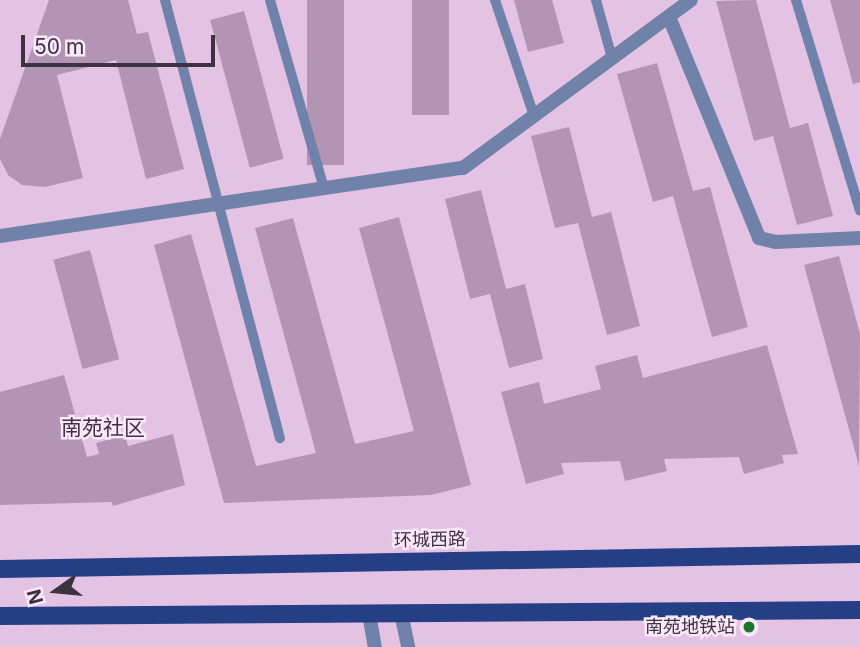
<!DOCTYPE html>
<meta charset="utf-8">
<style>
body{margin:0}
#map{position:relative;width:860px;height:647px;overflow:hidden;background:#e3c2e4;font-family:Inter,"Noto Sans SC",sans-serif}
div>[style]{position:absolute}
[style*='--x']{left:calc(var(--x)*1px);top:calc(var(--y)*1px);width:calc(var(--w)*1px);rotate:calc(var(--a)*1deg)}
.building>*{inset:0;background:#b494b5;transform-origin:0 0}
.lane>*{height:10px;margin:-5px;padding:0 5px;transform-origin:5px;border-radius:5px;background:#7082a9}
.street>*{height:14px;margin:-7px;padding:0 7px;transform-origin:7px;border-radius:7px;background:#7082a9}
.primary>*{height:18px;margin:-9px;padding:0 9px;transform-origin:9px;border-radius:9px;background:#243f85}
.dots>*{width:19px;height:19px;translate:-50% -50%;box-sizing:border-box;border:4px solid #fae9fa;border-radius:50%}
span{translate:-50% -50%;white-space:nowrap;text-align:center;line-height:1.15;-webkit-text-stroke:5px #fae9fa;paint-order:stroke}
.street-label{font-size:18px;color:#3f3240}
.poi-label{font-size:18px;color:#3f3240}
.right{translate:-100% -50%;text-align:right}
.quarter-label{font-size:21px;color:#3f3240}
.north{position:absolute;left:21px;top:556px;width:70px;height:70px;-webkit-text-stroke:5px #fae9fa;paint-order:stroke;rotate:255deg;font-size:19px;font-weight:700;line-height:28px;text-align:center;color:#3f3240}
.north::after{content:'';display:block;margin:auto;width:24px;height:32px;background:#3f3240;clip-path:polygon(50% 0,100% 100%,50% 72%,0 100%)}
.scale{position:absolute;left:21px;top:35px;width:194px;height:32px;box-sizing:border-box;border:4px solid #3f3240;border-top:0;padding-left:9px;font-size:21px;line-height:24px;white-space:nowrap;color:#3f3240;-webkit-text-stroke:5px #fae9fa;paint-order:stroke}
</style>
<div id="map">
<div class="building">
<div style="clip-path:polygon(49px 0,128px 0,137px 34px,148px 32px,184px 169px,146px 179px,116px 60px,57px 75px,83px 178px,45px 187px,22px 185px,8px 175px,0 159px,0 139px)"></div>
<div style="left:307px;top:0;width:37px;height:165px"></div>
<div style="left:412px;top:0;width:37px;height:115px"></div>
<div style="clip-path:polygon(514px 0,552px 0,564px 43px,528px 52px)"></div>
<div style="clip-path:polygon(756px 0,790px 128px,808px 123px,833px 216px,797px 225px,773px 136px,754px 141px,716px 1px)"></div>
<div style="clip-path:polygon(830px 0,860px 0,860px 82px,853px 84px)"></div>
<div style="left:244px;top:11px;width:153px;height:35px;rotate:75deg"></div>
<div style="clip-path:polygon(657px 63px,693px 191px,710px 187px,748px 327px,712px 337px,673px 196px,653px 202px,617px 74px)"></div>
<div style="clip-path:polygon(569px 127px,592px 217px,611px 212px,640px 326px,607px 335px,578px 223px,555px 228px,531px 136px)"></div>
<div style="clip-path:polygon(481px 190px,506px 289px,525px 284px,543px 359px,509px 368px,490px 294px,470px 299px,445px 199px)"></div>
<div style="clip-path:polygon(399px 217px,471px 485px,431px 495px,224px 503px,154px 245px,191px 234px,256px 466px,316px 453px,255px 228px,293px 218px,355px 444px,414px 431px,359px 228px)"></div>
<div style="left:90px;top:250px;width:113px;height:38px;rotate:75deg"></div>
<div style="clip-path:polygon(839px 256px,860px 334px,859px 466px,804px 265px)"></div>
<div style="clip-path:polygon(767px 345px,798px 454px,782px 455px,784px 463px,744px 474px,739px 457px,664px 459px,667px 471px,625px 481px,620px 461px,561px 463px,564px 474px,526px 484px,501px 392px,539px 382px,544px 404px,601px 389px,595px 366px,637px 355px,643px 378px)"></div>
<div style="clip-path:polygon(64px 375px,87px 457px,99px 454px,96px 443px,125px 435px,128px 446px,173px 434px,185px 485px,113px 506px,112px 502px,0 505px,0 392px)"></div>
</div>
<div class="lane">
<div style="--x:165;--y:0;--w:453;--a:75.3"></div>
<div style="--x:270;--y:0;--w:196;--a:74"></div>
<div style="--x:495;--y:0;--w:122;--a:71.4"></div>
<div style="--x:596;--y:0;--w:60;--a:74.6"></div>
<div style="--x:796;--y:0;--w:220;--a:73.1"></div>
</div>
<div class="street">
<div style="--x:669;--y:17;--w:239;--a:67.8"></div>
<div style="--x:759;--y:238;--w:17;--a:13"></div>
<div style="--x:776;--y:242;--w:84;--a:-2.7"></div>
<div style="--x:0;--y:236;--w:468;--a:-8.4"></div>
<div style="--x:463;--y:168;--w:283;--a:-36.4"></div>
<div style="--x:401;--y:613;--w:35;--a:78"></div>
<div style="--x:369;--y:614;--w:34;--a:80"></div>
</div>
<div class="primary">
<div style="--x:0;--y:569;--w:860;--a:-1"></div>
<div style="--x:0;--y:616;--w:860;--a:-0.4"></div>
</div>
<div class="dots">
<div style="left:749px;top:627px;background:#187728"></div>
</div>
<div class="street-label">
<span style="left:430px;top:540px;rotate:-1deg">环城西路</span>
</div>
<div class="poi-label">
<span class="right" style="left:735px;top:627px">南苑地铁站</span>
</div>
<div class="quarter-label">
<span style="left:103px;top:428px">南苑社区</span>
</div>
<div class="north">N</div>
<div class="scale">50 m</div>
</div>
